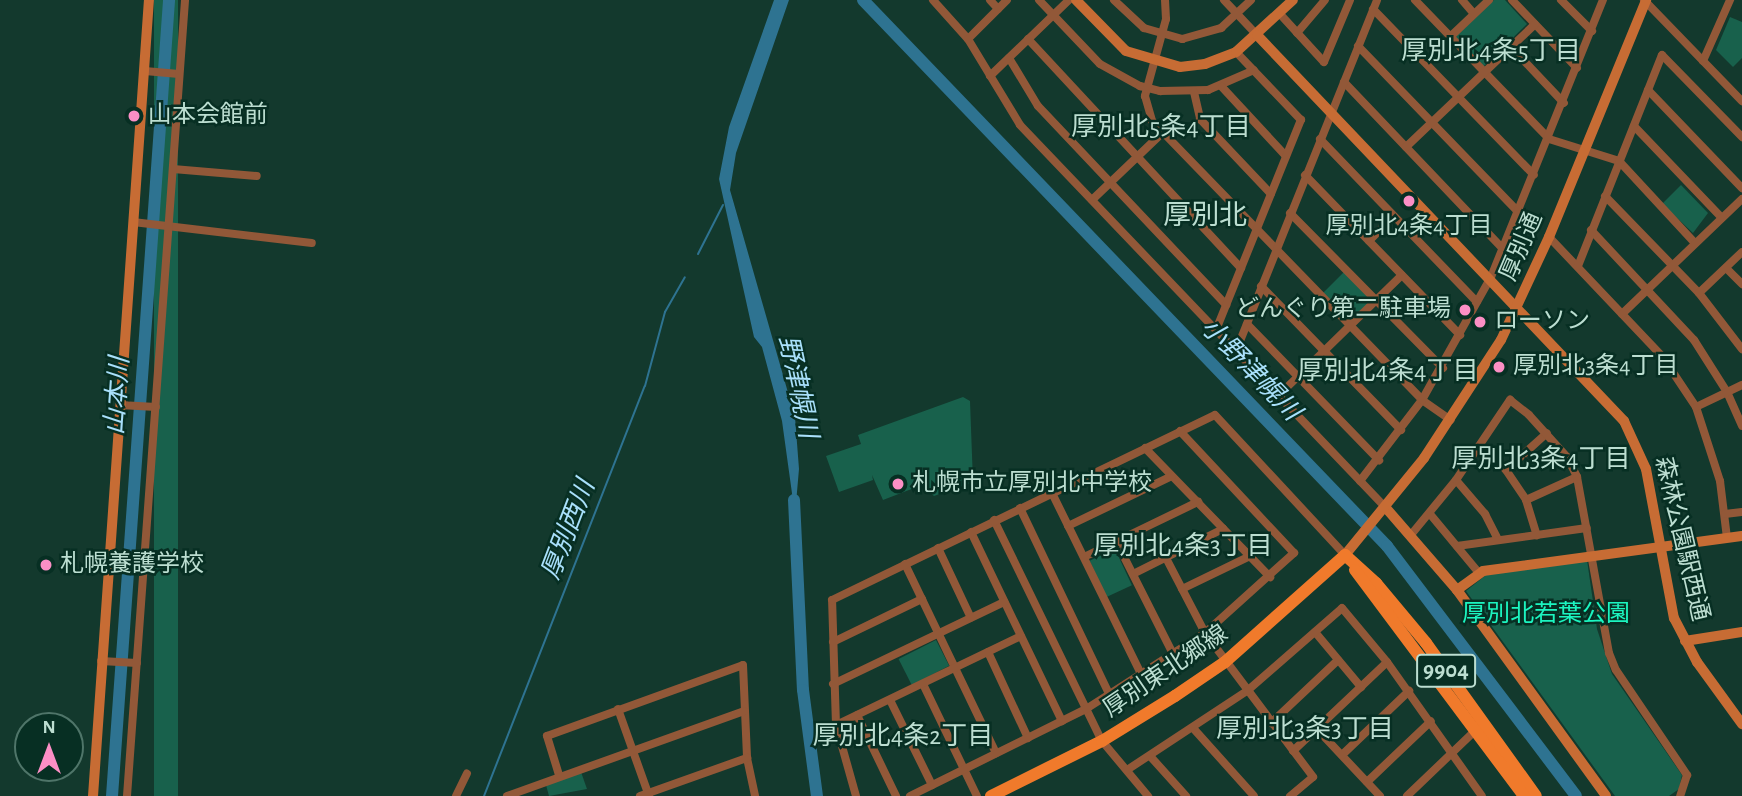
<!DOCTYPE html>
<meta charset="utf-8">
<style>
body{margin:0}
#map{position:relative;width:1742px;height:796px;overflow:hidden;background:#13392d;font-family:"Alegreya Sans","Noto Sans JP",sans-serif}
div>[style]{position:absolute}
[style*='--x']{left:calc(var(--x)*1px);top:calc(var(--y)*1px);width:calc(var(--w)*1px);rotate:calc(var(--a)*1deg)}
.green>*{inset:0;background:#18614c;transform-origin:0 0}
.water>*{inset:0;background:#2e7391}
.stream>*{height:2px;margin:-1px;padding:0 1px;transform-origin:1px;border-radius:1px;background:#2e7391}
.river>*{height:12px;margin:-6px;padding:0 6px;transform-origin:6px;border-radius:6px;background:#2e7391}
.street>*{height:8px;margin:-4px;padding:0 4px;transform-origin:4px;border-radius:4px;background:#925838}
.secondary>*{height:10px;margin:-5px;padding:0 5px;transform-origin:5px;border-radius:5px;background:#c76c34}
.primary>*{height:12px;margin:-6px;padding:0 6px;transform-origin:6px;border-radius:6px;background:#f07a2b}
.dots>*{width:19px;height:19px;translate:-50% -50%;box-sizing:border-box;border:4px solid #072f23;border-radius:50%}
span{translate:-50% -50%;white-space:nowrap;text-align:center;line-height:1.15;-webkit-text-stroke:5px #072f23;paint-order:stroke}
.shield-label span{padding:2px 5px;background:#072f23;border:2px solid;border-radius:5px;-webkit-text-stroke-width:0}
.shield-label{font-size:23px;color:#bcded1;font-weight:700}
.poi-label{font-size:24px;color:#bcded1}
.left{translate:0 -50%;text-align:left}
.right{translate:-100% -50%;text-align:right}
.street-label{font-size:24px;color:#bcded1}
.park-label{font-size:24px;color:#1cf5c0}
.neighbourhood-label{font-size:26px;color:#bcded1}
.water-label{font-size:26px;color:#a9e0fb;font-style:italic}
.quarter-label{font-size:28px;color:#bcded1}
.north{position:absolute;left:14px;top:712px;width:70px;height:70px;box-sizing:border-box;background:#072f23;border:2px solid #4f7569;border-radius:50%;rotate:0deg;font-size:19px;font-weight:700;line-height:28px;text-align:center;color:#bcded1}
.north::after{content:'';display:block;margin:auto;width:24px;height:32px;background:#fb8fc5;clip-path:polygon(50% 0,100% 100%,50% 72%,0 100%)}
</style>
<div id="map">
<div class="green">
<div style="left:154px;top:0;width:24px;height:798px"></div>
<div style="clip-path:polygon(1494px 0,1505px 0,1527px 24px,1483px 67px,1455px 37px)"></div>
<div style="clip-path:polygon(1730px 17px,1742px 22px,1742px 58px,1733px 67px,1716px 50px)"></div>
<div style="clip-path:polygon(1681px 185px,1708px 213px,1693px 233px,1662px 204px)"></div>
<div style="left:1346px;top:270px;width:42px;height:36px;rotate:45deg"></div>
<div style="clip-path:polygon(963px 397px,970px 401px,973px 482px,934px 496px,922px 485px,883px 500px,872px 475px,873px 480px,839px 492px,826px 456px,861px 444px,858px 435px)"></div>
<div style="left:1115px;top:549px;width:40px;height:28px;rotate:65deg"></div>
<div style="clip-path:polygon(1587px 560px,1597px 629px,1612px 674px,1682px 775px,1679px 789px,1669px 796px,1615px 796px,1466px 591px,1486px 575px)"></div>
<div style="left:936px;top:640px;width:29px;height:42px;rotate:63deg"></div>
<div style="clip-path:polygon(581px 772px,587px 789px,549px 796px,546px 785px)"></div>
</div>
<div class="water">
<div style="clip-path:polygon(774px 0,789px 0,736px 153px,730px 190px,795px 417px,799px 469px,795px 515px,782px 421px,762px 347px,754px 337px,719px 179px,729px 127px)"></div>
</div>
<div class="stream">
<div style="--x:698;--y:254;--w:55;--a:-63"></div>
<div style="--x:484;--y:796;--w:440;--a:-68.6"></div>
<div style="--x:645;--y:386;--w:77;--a:-74.9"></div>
<div style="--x:665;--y:312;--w:40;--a:-60.3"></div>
</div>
<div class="river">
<div style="--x:863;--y:0;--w:757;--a:46.18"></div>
<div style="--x:1387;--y:546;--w:313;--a:52.9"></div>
<div style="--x:794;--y:500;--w:190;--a:87.3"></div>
<div style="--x:803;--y:690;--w:107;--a:82.5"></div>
<div style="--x:112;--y:796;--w:798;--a:-85.9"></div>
</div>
<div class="street">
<div style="--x:933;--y:0;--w:52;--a:48.1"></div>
<div style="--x:968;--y:39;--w:100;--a:58.8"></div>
<div style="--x:1020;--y:125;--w:530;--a:46.3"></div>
<div style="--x:990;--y:0;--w:12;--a:48"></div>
<div style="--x:1039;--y:0;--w:88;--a:46.4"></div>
<div style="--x:1100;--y:64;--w:46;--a:28.8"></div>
<div style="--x:1140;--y:86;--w:21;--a:14"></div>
<div style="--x:1160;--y:91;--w:48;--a:-1.2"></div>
<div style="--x:1208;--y:90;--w:50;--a:-23.5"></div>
<div style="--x:1114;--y:0;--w:41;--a:43"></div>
<div style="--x:1144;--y:28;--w:40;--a:16"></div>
<div style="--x:1182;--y:39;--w:41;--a:-15.8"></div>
<div style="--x:1221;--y:28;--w:41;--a:-43"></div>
<div style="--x:1165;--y:0;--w:19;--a:87"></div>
<div style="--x:1166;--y:19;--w:80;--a:105.3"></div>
<div style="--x:1145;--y:96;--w:26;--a:74"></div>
<div style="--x:1152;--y:121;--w:388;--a:45.9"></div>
<div style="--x:1422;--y:400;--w:35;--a:35"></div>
<div style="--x:1224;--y:0;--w:48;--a:46.7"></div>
<div style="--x:1415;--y:0;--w:193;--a:46"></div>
<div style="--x:1549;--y:139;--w:73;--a:17.4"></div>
<div style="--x:1619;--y:161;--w:112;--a:47.2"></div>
<div style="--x:1462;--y:0;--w:18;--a:49"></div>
<div style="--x:1512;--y:0;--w:94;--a:46.3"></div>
<div style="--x:1561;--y:0;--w:44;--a:45"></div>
<div style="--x:1644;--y:0;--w:141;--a:45.9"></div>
<div style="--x:1373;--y:9;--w:231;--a:45.9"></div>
<div style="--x:1280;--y:14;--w:65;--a:47.5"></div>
<div style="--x:1324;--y:62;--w:67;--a:-67.2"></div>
<div style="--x:1297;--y:33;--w:43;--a:-49.7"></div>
<div style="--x:1450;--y:37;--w:54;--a:-43.5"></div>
<div style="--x:968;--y:39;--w:55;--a:-45"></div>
<div style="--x:1028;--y:39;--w:313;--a:47.1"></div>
<div style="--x:1358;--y:46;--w:232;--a:46"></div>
<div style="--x:1511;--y:47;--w:77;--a:46.6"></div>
<div style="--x:1009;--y:58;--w:56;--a:58.9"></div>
<div style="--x:1038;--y:106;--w:274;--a:46.6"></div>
<div style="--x:1703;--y:61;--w:67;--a:-66.1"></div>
<div style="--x:145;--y:71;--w:34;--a:5"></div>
<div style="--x:990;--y:76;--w:110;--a:-43.9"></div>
<div style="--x:1344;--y:82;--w:231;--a:46.4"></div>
<div style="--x:1222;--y:87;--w:94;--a:47.2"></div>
<div style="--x:1648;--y:90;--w:136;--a:46.2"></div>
<div style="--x:1194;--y:92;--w:28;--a:77"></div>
<div style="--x:1200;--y:119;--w:103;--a:46.6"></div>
<div style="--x:1634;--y:126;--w:127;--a:46.3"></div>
<div style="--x:1320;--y:139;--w:226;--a:46.1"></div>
<div style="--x:1406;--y:147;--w:178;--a:-43.6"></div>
<div style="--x:173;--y:169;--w:84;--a:4.8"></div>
<div style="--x:1305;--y:175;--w:223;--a:45.9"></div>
<div style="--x:1605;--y:196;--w:135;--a:45.9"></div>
<div style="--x:1699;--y:293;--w:71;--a:52.5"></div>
<div style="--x:1092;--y:200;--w:97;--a:-43.7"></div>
<div style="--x:1290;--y:213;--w:218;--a:45.4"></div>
<div style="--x:133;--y:222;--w:180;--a:6.7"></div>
<div style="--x:1591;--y:230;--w:151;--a:46.9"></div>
<div style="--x:1694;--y:340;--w:62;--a:57.6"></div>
<div style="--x:1727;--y:392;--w:37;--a:66"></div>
<div style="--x:1549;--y:237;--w:164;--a:46.5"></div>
<div style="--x:1662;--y:356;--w:61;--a:56.3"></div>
<div style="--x:1696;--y:407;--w:78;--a:72"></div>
<div style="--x:1720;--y:481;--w:57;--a:83"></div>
<div style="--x:1369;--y:241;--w:35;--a:-45"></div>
<div style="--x:1578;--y:266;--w:227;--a:-68.3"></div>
<div style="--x:1662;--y:55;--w:115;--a:45.7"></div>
<div style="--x:1726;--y:268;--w:23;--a:45"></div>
<div style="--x:1261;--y:286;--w:201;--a:45.8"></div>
<div style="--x:1699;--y:293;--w:59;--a:-43.6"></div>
<div style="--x:1622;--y:314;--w:166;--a:-43.8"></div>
<div style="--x:1247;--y:324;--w:190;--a:45.9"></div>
<div style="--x:1216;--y:330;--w:227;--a:-68"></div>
<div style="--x:1301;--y:120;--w:94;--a:-133.7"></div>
<div style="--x:1236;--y:351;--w:378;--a:-68.1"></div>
<div style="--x:1278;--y:396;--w:173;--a:-44.3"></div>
<div style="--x:120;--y:405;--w:36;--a:3"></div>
<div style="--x:1696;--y:407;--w:51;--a:-25.6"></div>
<div style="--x:1478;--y:447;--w:36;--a:39"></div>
<div style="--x:1506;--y:470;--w:36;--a:56"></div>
<div style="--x:1526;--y:500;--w:37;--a:73"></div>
<div style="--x:1145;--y:448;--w:180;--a:45.9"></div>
<div style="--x:1506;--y:470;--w:55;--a:-42.1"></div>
<div style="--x:1456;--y:480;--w:45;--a:49.5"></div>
<div style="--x:1485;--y:514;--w:29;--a:63"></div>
<div style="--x:1360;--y:481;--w:102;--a:-52.6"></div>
<div style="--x:1422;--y:400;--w:141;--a:-60.7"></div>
<div style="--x:1491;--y:277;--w:299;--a:-68"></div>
<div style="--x:1052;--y:493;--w:202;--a:63.8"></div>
<div style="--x:1526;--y:500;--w:56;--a:-24.3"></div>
<div style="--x:1020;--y:508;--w:206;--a:64.4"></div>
<div style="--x:1430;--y:514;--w:77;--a:50.3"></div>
<div style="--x:1725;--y:514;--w:17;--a:-7"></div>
<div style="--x:994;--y:520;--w:246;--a:64"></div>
<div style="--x:1102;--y:741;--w:72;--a:50.1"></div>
<div style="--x:1068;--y:526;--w:115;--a:-25.7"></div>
<div style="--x:971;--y:532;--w:210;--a:64.3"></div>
<div style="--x:1410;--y:536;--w:72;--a:-50.6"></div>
<div style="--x:1456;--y:480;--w:97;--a:-56"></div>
<div style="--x:1510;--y:400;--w:24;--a:38"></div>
<div style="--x:1529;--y:415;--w:57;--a:47.9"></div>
<div style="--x:1567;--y:457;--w:22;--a:63"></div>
<div style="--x:1577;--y:477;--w:179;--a:79.7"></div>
<div style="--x:1609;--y:653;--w:18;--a:68"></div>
<div style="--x:1616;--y:670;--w:127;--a:55.9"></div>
<div style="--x:1687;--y:775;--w:22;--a:108"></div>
<div style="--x:1116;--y:541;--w:127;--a:63.2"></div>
<div style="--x:1457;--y:546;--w:131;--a:-7.9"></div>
<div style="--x:938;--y:548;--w:77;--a:64.8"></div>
<div style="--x:1084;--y:557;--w:127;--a:-25.8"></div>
<div style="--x:1166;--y:558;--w:85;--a:62.5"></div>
<div style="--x:1205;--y:633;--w:180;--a:53.1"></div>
<div style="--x:1313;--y:777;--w:30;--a:140"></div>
<div style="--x:905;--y:564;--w:210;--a:64.3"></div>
<div style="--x:1133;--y:574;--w:101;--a:-26.6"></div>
<div style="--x:1182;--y:589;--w:76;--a:-25.9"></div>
<div style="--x:1315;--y:632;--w:72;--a:50.1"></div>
<div style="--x:833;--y:642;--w:99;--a:-25.8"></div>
<div style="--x:988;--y:652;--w:95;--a:65.1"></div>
<div style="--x:101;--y:661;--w:36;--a:3"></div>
<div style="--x:833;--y:684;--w:190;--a:-25.6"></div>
<div style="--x:923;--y:684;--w:124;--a:64.3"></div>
<div style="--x:890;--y:700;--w:95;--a:63.7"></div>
<div style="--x:618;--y:709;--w:92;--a:70.4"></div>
<div style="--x:857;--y:715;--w:90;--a:64.3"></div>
<div style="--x:1271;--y:723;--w:92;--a:-43.2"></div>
<div style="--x:836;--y:725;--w:205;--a:-25.7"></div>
<div style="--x:1193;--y:728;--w:91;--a:48.1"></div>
<div style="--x:1317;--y:729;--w:92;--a:46.8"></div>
<div style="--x:1293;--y:751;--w:129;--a:-43.4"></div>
<div style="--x:1342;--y:755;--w:93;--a:-43.7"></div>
<div style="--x:1150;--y:756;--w:54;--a:48"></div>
<div style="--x:1127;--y:770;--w:144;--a:-33.4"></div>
<div style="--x:1247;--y:691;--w:126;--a:-41.1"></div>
<div style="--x:1342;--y:608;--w:70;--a:50.2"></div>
<div style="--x:1387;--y:662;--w:164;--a:54.7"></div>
<div style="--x:559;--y:775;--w:41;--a:-107.1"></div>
<div style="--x:547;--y:736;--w:208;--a:-19.9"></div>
<div style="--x:743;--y:665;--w:93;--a:87.5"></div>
<div style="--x:747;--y:758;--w:39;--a:78"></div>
<div style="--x:1367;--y:782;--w:88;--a:-43.6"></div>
<div style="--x:127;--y:796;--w:798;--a:-85.83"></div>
<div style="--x:456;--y:796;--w:25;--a:-64"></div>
<div style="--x:507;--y:796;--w:252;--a:-19.7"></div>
<div style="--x:640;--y:796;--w:114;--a:-19.6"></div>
<div style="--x:856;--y:796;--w:74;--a:-105.7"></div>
<div style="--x:836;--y:725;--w:125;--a:-91.8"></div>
<div style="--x:832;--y:600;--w:425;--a:-25.8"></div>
<div style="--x:1215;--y:415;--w:191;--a:47.1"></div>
<div style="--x:910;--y:796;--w:196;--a:-26.3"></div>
<div style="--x:1086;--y:709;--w:141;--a:-32.6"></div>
<div style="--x:1205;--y:633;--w:120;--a:-42"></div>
<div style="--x:1294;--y:553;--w:167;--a:-133.1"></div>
<div style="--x:1407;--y:796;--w:98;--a:-43.8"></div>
</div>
<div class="secondary">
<div style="--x:1076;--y:0;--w:71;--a:45.6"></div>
<div style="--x:1126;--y:51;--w:56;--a:16.5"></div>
<div style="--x:1180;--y:67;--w:25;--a:-7"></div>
<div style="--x:1205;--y:64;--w:33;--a:-21"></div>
<div style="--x:1236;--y:52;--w:77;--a:-42.4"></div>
<div style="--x:1257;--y:35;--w:533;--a:46.45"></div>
<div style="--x:1624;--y:421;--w:53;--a:65.4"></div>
<div style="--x:1646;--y:469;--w:152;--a:79.4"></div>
<div style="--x:1674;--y:618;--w:50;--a:62.4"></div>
<div style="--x:1697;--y:662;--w:77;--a:54"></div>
<div style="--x:1386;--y:508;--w:108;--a:49.1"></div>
<div style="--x:1457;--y:590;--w:254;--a:54.1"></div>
<div style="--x:1345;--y:555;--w:125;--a:-50.8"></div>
<div style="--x:1424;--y:458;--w:141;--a:-56.9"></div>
<div style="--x:1501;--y:340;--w:114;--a:-65"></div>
<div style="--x:1549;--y:237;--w:256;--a:-67.7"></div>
<div style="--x:1457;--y:590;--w:32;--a:-36"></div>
<div style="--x:1483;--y:571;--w:261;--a:-7.7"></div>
<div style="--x:1685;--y:641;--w:58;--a:-9"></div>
<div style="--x:93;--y:796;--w:798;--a:-85.98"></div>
</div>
<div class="primary">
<div style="--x:1345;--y:555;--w:42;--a:42.1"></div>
<div style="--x:1376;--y:583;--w:78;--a:50.2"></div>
<div style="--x:1426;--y:643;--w:188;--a:54.3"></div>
<div style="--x:1355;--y:570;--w:282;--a:53.2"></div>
<div style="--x:991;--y:796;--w:124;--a:-26.4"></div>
<div style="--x:1102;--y:741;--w:86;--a:-31.7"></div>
<div style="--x:1175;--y:696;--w:60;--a:-34.2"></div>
<div style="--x:1225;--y:662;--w:161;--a:-41.7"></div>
</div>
<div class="dots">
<div style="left:134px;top:116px;background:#fb8fc5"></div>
<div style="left:1409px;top:201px;background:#fb8fc5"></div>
<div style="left:1465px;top:310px;background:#fb8fc5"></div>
<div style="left:1480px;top:322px;background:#fb8fc5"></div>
<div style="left:1499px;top:367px;background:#fb8fc5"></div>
<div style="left:898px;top:484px;background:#fb8fc5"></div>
<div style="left:46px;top:565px;background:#fb8fc5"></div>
</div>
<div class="shield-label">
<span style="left:1446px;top:671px">9904</span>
</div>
<div class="poi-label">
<span class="left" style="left:148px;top:116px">山本会館前</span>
<span style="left:1409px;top:227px">厚別北4条4丁目</span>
<span class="right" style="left:1451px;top:310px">どんぐり第二駐車場</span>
<span class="left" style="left:1494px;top:322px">ローソン</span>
<span class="left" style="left:1513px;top:367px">厚別北3条4丁目</span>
<span class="left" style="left:912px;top:484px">札幌市立厚別北中学校</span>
<span class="left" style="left:60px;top:565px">札幌養護学校</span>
</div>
<div class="street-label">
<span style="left:1522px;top:247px;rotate:-67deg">厚別通</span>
<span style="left:1681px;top:539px;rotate:77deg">森林公園駅西通</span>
<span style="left:1166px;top:672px;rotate:-34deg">厚別東北郷線</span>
</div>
<div class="park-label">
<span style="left:1546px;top:615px">厚別北若葉公園</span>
</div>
<div class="neighbourhood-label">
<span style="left:1491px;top:52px">厚別北4条5丁目</span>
<span style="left:1161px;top:128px">厚別北5条4丁目</span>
<span style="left:1388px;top:372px">厚別北4条4丁目</span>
<span style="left:1541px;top:460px">厚別北3条4丁目</span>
<span style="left:1183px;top:547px">厚別北4条3丁目</span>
<span style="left:1305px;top:730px">厚別北3条3丁目</span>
<span style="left:903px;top:737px">厚別北4条2丁目</span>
</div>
<div class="water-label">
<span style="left:1250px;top:370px;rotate:46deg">小野津幌川</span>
<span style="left:797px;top:387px;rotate:78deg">野津幌川</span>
<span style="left:118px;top:396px;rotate:-86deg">山本川</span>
<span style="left:569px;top:530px;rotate:-69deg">厚別西川</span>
</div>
<div class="quarter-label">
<span style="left:1205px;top:216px">厚別北</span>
</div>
<div class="north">N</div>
</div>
